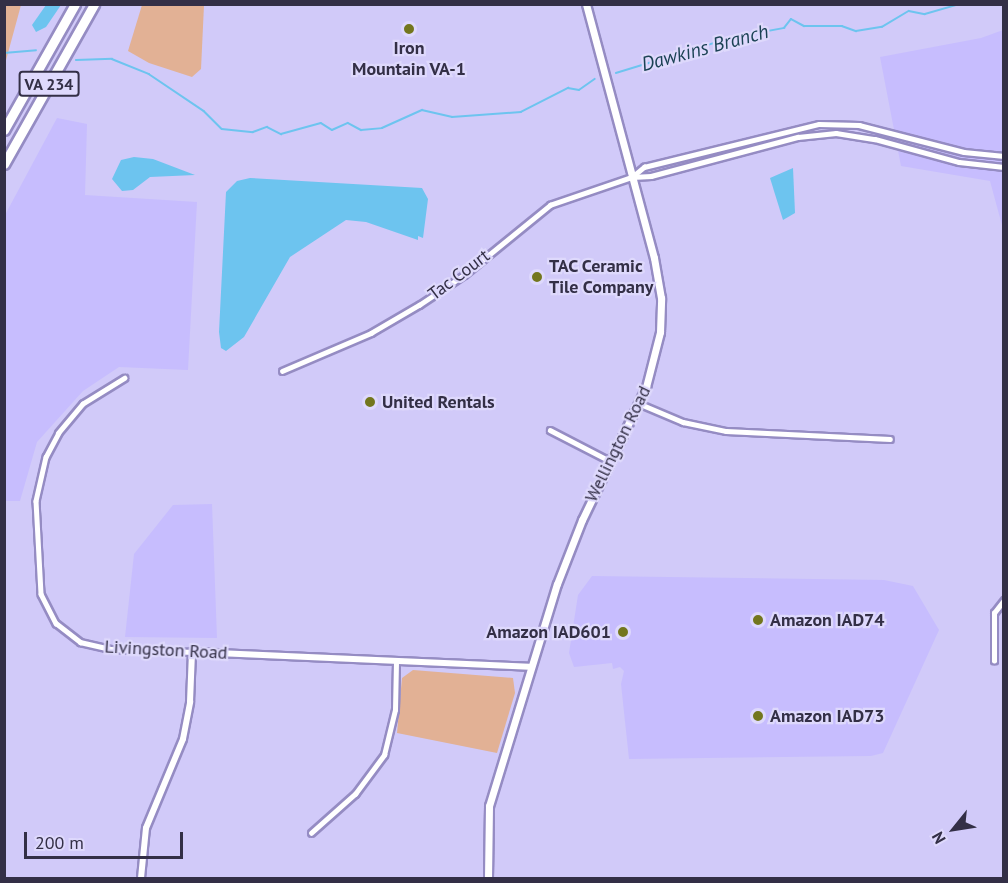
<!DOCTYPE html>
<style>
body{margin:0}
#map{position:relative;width:1008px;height:883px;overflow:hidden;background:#d1caf9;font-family:"PT Sans",sans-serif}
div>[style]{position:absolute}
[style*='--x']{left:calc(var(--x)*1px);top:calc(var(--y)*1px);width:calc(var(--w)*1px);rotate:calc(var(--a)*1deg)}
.built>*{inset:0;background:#c7bdfe}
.green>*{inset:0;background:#e2b195}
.water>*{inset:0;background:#6dc4ef}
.stream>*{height:1.5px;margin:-0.75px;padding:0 0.75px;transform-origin:0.75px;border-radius:0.75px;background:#6dc4ef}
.roads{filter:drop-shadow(2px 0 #958cc3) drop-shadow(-2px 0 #958cc3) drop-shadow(0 2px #958cc3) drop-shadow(0 -2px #958cc3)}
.minor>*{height:4.5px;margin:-2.25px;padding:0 2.25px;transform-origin:2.25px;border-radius:2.25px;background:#fff}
.tertiary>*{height:6px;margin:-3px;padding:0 3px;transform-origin:3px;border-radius:3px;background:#fff}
.secondary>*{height:7px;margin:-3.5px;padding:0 3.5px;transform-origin:3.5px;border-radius:3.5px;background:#fff}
.motorway>*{height:9px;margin:-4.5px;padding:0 4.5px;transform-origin:4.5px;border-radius:4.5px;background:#fff}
.dots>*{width:16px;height:16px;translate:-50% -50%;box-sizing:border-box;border:3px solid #ded9fc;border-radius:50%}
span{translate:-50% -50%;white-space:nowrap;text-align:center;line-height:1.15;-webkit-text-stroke:4.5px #ded9fc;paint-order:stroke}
.shield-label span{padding:2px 4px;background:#ded9fc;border:2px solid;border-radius:4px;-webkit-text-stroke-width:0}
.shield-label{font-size:16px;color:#332f46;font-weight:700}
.poi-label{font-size:18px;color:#332f46;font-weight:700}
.left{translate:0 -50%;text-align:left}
.right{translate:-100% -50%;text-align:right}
.street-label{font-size:18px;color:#332f46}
.water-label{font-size:20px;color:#1b4254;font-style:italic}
.frame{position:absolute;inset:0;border:6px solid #332f46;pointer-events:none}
.north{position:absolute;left:924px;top:799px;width:60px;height:60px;-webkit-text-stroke:4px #ded9fc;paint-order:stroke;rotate:240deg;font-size:16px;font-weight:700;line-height:24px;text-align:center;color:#332f46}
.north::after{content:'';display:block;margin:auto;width:21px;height:27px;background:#332f46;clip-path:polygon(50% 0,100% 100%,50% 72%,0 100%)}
.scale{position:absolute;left:24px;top:832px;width:159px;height:27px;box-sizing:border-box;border:3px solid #332f46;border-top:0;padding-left:8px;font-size:18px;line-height:21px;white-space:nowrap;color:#332f46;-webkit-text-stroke:4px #ded9fc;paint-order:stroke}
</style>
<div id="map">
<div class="built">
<div style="clip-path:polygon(1003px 30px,1003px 229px,990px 181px,901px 166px,880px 57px,981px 38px)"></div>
<div style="clip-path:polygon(57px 118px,87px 124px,85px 195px,197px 202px,188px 370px,119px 367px,83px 391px,37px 442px,20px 501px,5px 501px,5px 215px)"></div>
<div style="clip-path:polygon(212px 504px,217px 638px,125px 637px,134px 554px,173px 505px)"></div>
<div style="clip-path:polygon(592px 576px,884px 580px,913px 586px,939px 630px,883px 753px,871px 756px,629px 759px,621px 684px,624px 671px,620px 667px,613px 669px,612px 663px,574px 667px,569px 653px,578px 595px)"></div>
</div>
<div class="green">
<div style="clip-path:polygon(5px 4px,21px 5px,5px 64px,4px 5px)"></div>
<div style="clip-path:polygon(142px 5px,204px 5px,201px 69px,192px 77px,149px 63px,128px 51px)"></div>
<div style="clip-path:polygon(413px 670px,513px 678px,515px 693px,497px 753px,397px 733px,402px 678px)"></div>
</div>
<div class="water">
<div style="clip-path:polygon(46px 5px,61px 5px,46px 27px,36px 32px,32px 25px)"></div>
<div style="clip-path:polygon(134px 157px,153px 159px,195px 175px,150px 177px,133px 190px,122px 191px,112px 179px,121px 160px)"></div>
<div style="clip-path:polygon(793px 168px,795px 213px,783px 220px,770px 178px)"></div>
<div style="clip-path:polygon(250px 178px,422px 188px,428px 199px,423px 238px,418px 236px,418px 240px,366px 222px,346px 220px,290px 257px,244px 337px,226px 351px,221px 348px,219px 332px,226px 192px,237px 181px)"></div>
</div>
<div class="stream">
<div style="--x:4;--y:53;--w:32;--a:-5"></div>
<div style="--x:76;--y:60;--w:36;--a:-2"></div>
<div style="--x:112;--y:59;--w:40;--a:22"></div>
<div style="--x:149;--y:74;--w:66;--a:33.9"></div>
<div style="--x:204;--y:111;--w:25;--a:45"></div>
<div style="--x:222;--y:129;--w:31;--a:6"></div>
<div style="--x:253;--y:132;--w:15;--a:-20"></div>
<div style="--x:267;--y:127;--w:16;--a:27"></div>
<div style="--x:281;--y:134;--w:41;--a:-15.4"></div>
<div style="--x:321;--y:123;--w:13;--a:32"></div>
<div style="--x:332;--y:130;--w:17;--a:-24"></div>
<div style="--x:348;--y:123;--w:15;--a:28"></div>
<div style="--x:361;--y:130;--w:21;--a:-5"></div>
<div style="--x:382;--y:128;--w:44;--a:-24.2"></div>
<div style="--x:422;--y:110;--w:31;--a:13"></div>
<div style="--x:452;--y:117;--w:69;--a:-4.1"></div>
<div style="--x:521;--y:112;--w:53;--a:-27.1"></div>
<div style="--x:568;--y:88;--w:11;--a:10"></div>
<div style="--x:579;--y:90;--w:19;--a:-35"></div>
<div style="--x:616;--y:73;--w:123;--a:-17"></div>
<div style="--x:734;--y:37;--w:51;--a:-10.2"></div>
<div style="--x:784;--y:28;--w:11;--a:-52"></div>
<div style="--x:791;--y:19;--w:15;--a:28"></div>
<div style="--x:804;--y:26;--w:38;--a:0"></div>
<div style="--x:842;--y:26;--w:15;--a:20"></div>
<div style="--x:856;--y:31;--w:26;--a:-9"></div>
<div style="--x:882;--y:27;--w:31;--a:-31"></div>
<div style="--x:909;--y:11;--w:16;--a:11"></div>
<div style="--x:925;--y:14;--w:37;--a:-16"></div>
</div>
<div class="roads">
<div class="minor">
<div style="--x:632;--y:177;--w:16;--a:-40"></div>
<div style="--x:644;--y:167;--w:180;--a:-13.8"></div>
<div style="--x:819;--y:124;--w:40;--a:1.4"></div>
<div style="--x:859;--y:125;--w:108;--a:14.4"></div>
<div style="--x:964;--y:152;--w:40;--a:5.7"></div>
<div style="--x:282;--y:371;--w:97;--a:-23.1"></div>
<div style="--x:371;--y:333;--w:56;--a:-30.3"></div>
<div style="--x:419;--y:305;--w:54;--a:-33.7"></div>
<div style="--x:464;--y:275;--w:111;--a:-39.1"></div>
<div style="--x:550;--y:205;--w:87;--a:-18.9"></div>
<div style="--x:632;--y:177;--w:19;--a:-3"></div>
<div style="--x:651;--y:176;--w:152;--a:-14.9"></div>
<div style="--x:798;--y:137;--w:38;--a:-6"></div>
<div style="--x:836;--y:133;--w:39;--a:9"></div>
<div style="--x:875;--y:139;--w:87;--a:15.3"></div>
<div style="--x:959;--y:162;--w:45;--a:6.3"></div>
<div style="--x:125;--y:378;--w:49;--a:148.2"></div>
<div style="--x:83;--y:404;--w:38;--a:130"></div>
<div style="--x:59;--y:433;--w:27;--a:118"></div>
<div style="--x:46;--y:457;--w:45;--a:102.8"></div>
<div style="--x:36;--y:501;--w:93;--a:86.9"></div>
<div style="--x:41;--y:594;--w:33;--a:63"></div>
<div style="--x:56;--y:623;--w:31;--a:38"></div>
<div style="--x:80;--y:642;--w:32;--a:13"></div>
<div style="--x:111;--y:649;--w:81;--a:2.1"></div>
<div style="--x:638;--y:403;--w:49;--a:22.9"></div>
<div style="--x:683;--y:422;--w:44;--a:11.8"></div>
<div style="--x:726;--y:431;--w:164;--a:2.8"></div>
<div style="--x:550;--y:430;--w:68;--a:27.3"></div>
<div style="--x:994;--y:661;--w:48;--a:-90"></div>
<div style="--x:994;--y:613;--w:16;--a:-52"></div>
<div style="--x:311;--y:833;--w:59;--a:-41.6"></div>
<div style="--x:355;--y:794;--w:49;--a:-53.4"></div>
<div style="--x:384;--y:755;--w:46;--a:-76.3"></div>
<div style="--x:395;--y:710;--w:49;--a:-88.8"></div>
</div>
<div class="tertiary">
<div style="--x:141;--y:878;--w:50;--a:-84.3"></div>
<div style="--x:146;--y:828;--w:96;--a:-67.4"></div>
<div style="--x:183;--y:739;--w:38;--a:-79"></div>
<div style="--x:190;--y:702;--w:50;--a:-87.7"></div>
<div style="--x:192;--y:652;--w:340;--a:2.5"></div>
</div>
<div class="secondary">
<div style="--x:488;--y:878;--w:72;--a:-89.2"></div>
<div style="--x:489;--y:806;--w:232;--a:-73"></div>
<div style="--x:557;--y:584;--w:69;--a:-68.7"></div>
<div style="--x:582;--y:520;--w:148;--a:-64.3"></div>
<div style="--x:646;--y:387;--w:57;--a:-75.7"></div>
<div style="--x:660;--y:332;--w:34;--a:-88"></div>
<div style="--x:661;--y:298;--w:41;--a:-99.9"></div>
<div style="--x:654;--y:258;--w:263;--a:-105"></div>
</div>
<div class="motorway">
<div style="--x:4;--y:130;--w:145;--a:-60.6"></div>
<div style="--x:4;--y:164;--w:184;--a:-60.6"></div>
</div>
</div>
<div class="dots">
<div style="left:409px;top:29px;background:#73761d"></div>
<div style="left:537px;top:277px;background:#73761d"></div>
<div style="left:370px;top:402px;background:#73761d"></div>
<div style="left:758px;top:620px;background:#73761d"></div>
<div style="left:623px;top:632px;background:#73761d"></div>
<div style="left:758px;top:716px;background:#73761d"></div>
</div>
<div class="shield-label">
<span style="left:49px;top:84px">VA 234</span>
</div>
<div class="poi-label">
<span style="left:409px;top:59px">Iron<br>Mountain VA-1</span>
<span class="left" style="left:549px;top:277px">TAC Ceramic<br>Tile Company</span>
<span class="left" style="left:382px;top:402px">United Rentals</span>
<span class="left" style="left:770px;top:620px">Amazon IAD74</span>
<span class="right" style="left:611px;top:632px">Amazon IAD601</span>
<span class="left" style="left:770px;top:716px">Amazon IAD73</span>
</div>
<div class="street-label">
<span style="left:459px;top:275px;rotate:-37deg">Tac Court</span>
<span style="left:618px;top:444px;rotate:-64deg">Wellington Road</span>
<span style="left:166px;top:650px;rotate:3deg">Livingston Road</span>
</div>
<div class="water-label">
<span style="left:705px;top:48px;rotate:-15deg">Dawkins Branch</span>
</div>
<div class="frame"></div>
<div class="north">N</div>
<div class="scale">200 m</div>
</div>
